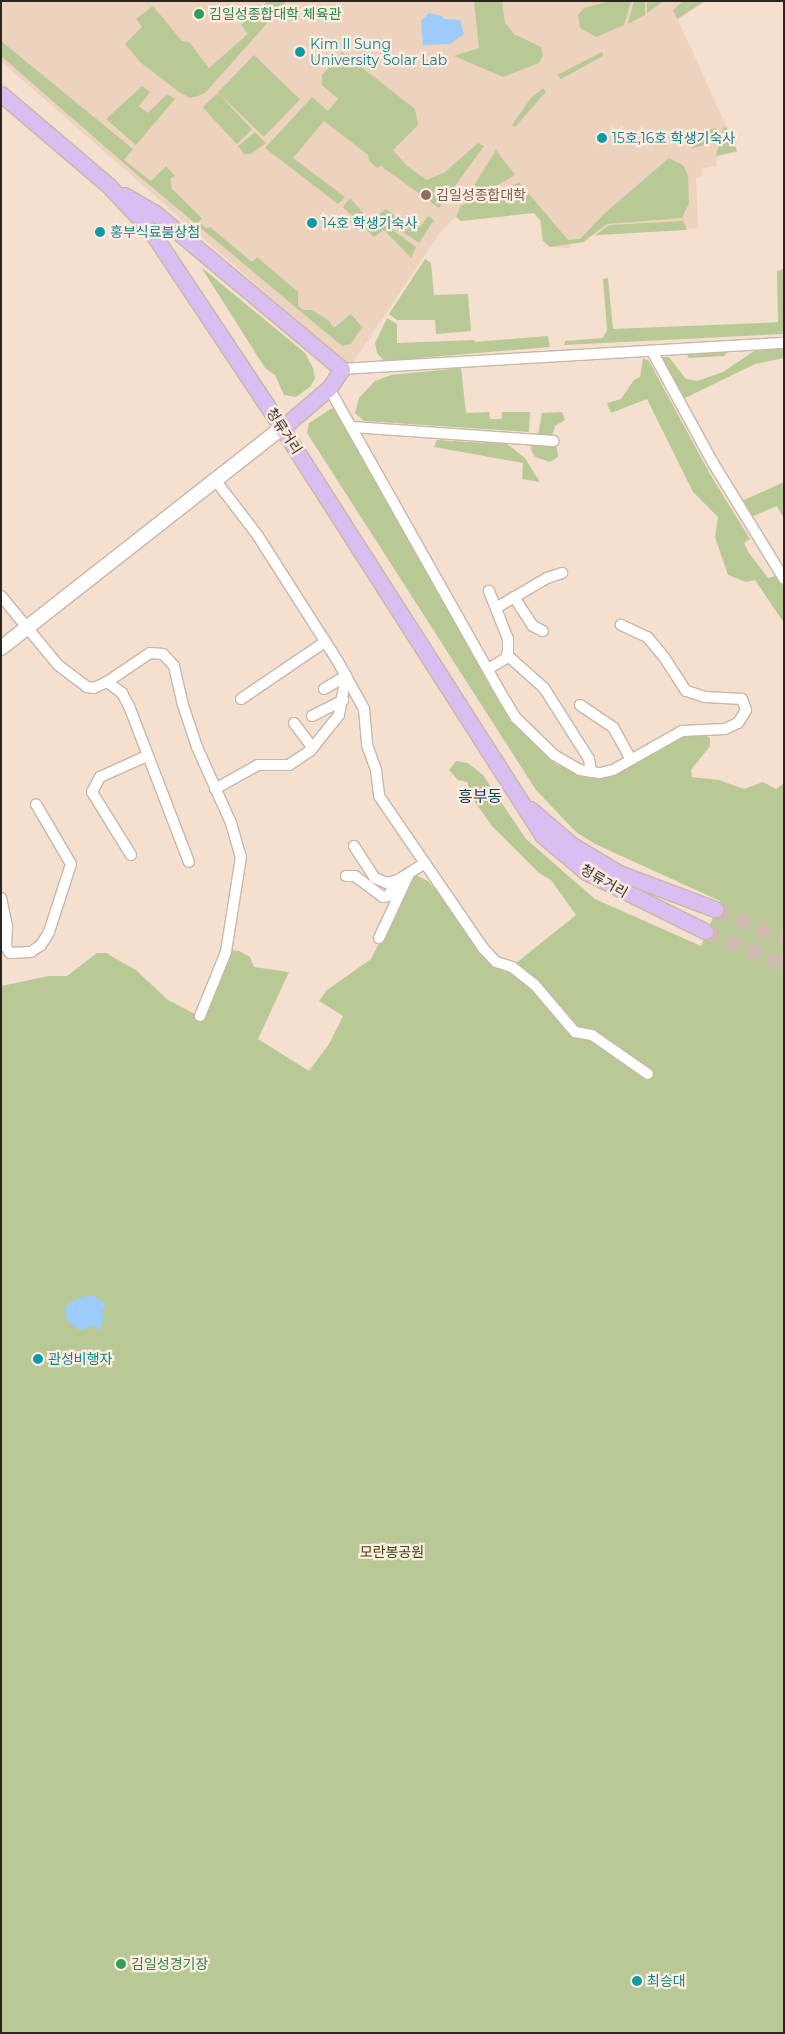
<!DOCTYPE html>
<meta charset="utf-8">
<style>
body{margin:0}
#map{position:relative;width:785px;height:2034px;overflow:hidden;background:#f5e0d0;font-family:Montserrat,"Noto Sans KR",sans-serif}
div>[style]{position:absolute}
[style*='--x']{left:calc(var(--x)*1px);top:calc(var(--y)*1px);width:calc(var(--w)*1px);rotate:calc(var(--a)*1deg)}
.built>*{inset:0;background:#edd2bd}
.green>*{inset:0;background:#b9c996;transform-origin:0 0}
.water>*{inset:0;background:#9dccfc}
.primary-tunnel>*{height:15px;margin-top:-7.5px;transform-origin:0;background:repeating-linear-gradient(90deg,#cdbbad 0 15px,transparent 0 23px)}
.roads{filter:drop-shadow(1px 0 #cab6a6) drop-shadow(-1px 0 #cab6a6) drop-shadow(0 1px #cab6a6) drop-shadow(0 -1px #cab6a6)}
.street>*{height:10px;margin:-5px;padding:0 5px;transform-origin:5px;border-radius:5px;background:#fff}
.secondary>*{height:14px;margin:-7px;padding:0 7px;transform-origin:7px;border-radius:7px;background:#fff}
.primary>*{height:15px;margin:-7.5px;padding:0 7.5px;transform-origin:7.5px;border-radius:7.5px;background:#d9bff1}
.dots>*{width:14px;height:14px;translate:-50% -50%;box-sizing:border-box;border:2px solid #ffeee1;border-radius:50%}
span{translate:-50% -50%;white-space:nowrap;text-align:center;line-height:1.15;-webkit-text-stroke:4.5px #ffeee1;paint-order:stroke}
.leisure-label{font-size:14px;color:#27864d}
.left{translate:0 -50%;text-align:left}
.culture-label{font-size:14px;color:#0d838f}
.education-label{font-size:14px;color:#785e54}
.street-label{font-size:14px;color:#2c251f}
.park-label{font-size:14px;color:#37450b}
.quarter-label{font-size:16px;color:#003e5e}
.frame{position:absolute;inset:0;border:2px solid #2c251f;pointer-events:none}
</style>
<div id="map">
<div class="built">
<div style="clip-path:polygon(1px 1px,705px 1px,678px 20px,738px 152px,716px 157px,717px 166px,702px 168px,702px 177px,696px 178px,698px 228px,591px 236px,584px 243px,571px 244px,571px 248px,550px 247px,542px 241px,540px 221px,534px 213px,460px 221px,455px 217px,439px 234px,350px 367px,1px 61px)"></div>
</div>
<div class="green">
<div style="clip-path:polygon(268px 1px,287px 1px,205px 93px,198px 96px,190px 98px,179px 92px,140px 62px,125px 44px,142px 27px,136px 19px,153px 6px,182px 41px,189px 42px,209px 68px,248px 34px,241px 25px)"></div>
<div style="clip-path:polygon(474px 1px,502px 1px,505px 23px,514px 34px,541px 47px,543px 55px,539px 63px,503px 77px,454px 56px,479px 48px)"></div>
<div style="clip-path:polygon(610px 1px,631px 1px,624px 25px,596px 37px,580px 28px,578px 15px,584px 8px)"></div>
<div style="clip-path:polygon(634px 1px,645px 1px,645px 15px,628px 24px)"></div>
<div style="clip-path:polygon(647px 1px,664px 1px,647px 13px)"></div>
<div style="clip-path:polygon(683px 1px,705px 1px,677px 19px,673px 10px)"></div>
<div style="clip-path:polygon(1px 41px,133px 149px,124px 160px,151px 181px,166px 166px,175px 176px,170px 179px,172px 189px,202px 218px,199px 222px,206px 228px,210px 227px,252px 262px,257px 257px,298px 292px,298px 306px,303px 310px,312px 310px,328px 320px,334px 328px,351px 314px,362px 327px,351px 344px,342px 346px,141px 178px,1px 56px)"></div>
<div style="clip-path:polygon(342px 52px,415px 109px,418px 125px,393px 150px,407px 166px,427px 180px,445px 172px,478px 143px,484px 146px,439px 208px,381px 166px,377px 168px,369px 161px,368px 155px,324px 121px,293px 158px,345px 197px,338px 204px,265px 148px,312px 97px,328px 111px,338px 99px,322px 85px,322px 75px)"></div>
<div style="clip-path:polygon(602px 52px,603px 56px,561px 79px,557px 75px)"></div>
<div style="left:254px;top:55px;width:64px;height:52px;rotate:44deg"></div>
<div style="clip-path:polygon(142px 86px,150px 92px,139px 106px,148px 113px,167px 94px,175px 99px,136px 145px,106px 119px)"></div>
<div style="clip-path:polygon(543px 88px,546px 92px,515px 127px,512px 125px,531px 98px)"></div>
<div style="left:218px;top:93px;width:50px;height:21px;rotate:47deg"></div>
<div style="clip-path:polygon(726px 127px,737px 151px,716px 156px,723px 128px)"></div>
<div style="clip-path:polygon(716px 128px,711px 143px,690px 149px,709px 130px)"></div>
<div style="clip-path:polygon(255px 132px,266px 143px,251px 154px,244px 154px,238px 146px)"></div>
<div style="clip-path:polygon(496px 150px,515px 175px,496px 186px,470px 192px)"></div>
<div style="clip-path:polygon(669px 158px,684px 166px,688px 176px,689px 203px,682px 218px,607px 224px,583px 242px,550px 247px,543px 241px,541px 221px,534px 213px,461px 221px,456px 217px,461px 205px,499px 194px,519px 182px,568px 240px,580px 239px,605px 213px)"></div>
<div style="clip-path:polygon(350px 198px,371px 222px,378px 219px,416px 247px,411px 258px,384px 230px,374px 237px,343px 207px)"></div>
<div style="clip-path:polygon(386px 209px,415px 229px,421px 226px,428px 216px,434px 220px,419px 243px,378px 215px)"></div>
<div style="clip-path:polygon(683px 221px,687px 230px,596px 235px,609px 225px)"></div>
<div style="clip-path:polygon(425px 259px,431px 263px,434px 295px,468px 294px,471px 331px,436px 334px,435px 320px,397px 320px,389px 314px)"></div>
<div style="clip-path:polygon(201px 267px,305px 353px,313px 368px,315px 378px,311px 386px,296px 397px,284px 395px,275px 375px,265px 368px)"></div>
<div style="clip-path:polygon(784px 269px,784px 334px,564px 345px,565px 341px,603px 338px,607px 330px,603px 279px,608px 278px,613px 329px,761px 323px,778px 322px,777px 271px)"></div>
<div style="clip-path:polygon(387px 318px,397px 324px,397px 343px,474px 340px,475px 342px,548px 336px,550px 347px,384px 361px,377px 353px,375px 343px)"></div>
<div style="clip-path:polygon(784px 348px,784px 358px,755px 364px,681px 400px,661px 360px,661px 357px,669px 357px,686px 379px,697px 381px,723px 372px,754px 351px)"></div>
<div style="clip-path:polygon(727px 352px,724px 356px,689px 358px,687px 355px)"></div>
<div style="clip-path:polygon(643px 358px,649px 361px,710px 474px,750px 539px,744px 543px,749px 553px,768px 578px,776px 576px,784px 588px,784px 623px,755px 580px,746px 582px,728px 575px,715px 537px,718px 517px,693px 492px,647px 399px,611px 413px,607px 403px,621px 399px,634px 380px,640px 377px)"></div>
<div style="clip-path:polygon(461px 368px,466px 413px,489px 412px,490px 419px,502px 419px,502px 412px,530px 412px,529px 432px,364px 421px,355px 413px,359px 398px,375px 381px,391px 375px)"></div>
<div style="clip-path:polygon(334px 407px,512px 719px,557px 765px,590px 777px,683px 735px,702px 733px,710px 738px,710px 746px,691px 770px,692px 777px,719px 780px,744px 789px,763px 782px,776px 789px,784px 783px,784px 2033px,1px 2033px,1px 986px,49px 976px,67px 976px,97px 953px,106px 953px,136px 970px,168px 1000px,195px 1014px,205px 1014px,230px 950px,239px 951px,250px 957px,254px 967px,289px 972px,258px 1039px,309px 1071px,329px 1044px,343px 1016px,319px 1001px,327px 990px,371px 959px,414px 874px,428px 881px,437px 891px,493px 966px,505px 972px,576px 915px,551px 880px,539px 873px,492px 826px,472px 798px,467px 782px,458px 780px,449px 770px,456px 761px,468px 763px,483px 775px,526px 839px,595px 899px,701px 946px,720px 901px,595px 844px,576px 832px,536px 790px,307px 433px,309px 423px)"></div>
<div style="clip-path:polygon(562px 412px,565px 420px,555px 426px,552px 436px,538px 435px,542px 413px)"></div>
<div style="clip-path:polygon(437px 440px,507px 444px,525px 458px,540px 482px,522px 479px,523px 463px,434px 447px)"></div>
<div style="clip-path:polygon(532px 443px,557px 447px,558px 457px,550px 462px,535px 457px,531px 450px)"></div>
<div style="clip-path:polygon(784px 482px,784px 519px,777px 506px,751px 517px,742px 501px)"></div>
</div>
<div class="water">
<div style="clip-path:polygon(429px 13px,442px 16px,444px 19px,460px 20px,464px 34px,450px 44px,423px 45px,421px 21px)"></div>
<div style="clip-path:polygon(85px 1296px,95px 1296px,106px 1306px,101px 1312px,106px 1317px,101px 1322px,100px 1330px,90px 1326px,80px 1331px,67px 1320px,65px 1309px,69px 1303px)"></div>
</div>
<div class="primary-tunnel">
<div style="--x:715;--y:909;--w:75;--a:23.5"></div>
<div style="--x:705;--y:931;--w:86;--a:22.7"></div>
</div>
<div class="roads">
<div class="street">
<div style="--x:652;--y:351;--w:128;--a:61.4"></div>
<div style="--x:713;--y:463;--w:136;--a:58.5"></div>
<div style="--x:342;--y:369;--w:443;--a:-3.4"></div>
<div style="--x:329;--y:388;--w:358;--a:60.6"></div>
<div style="--x:505;--y:700;--w:21;--a:59"></div>
<div style="--x:516;--y:718;--w:53;--a:44.2"></div>
<div style="--x:554;--y:755;--w:30;--a:30"></div>
<div style="--x:580;--y:770;--w:20;--a:9"></div>
<div style="--x:600;--y:773;--w:13;--a:-13"></div>
<div style="--x:613;--y:770;--w:79;--a:-29.5"></div>
<div style="--x:682;--y:731;--w:43;--a:-2.7"></div>
<div style="--x:725;--y:729;--w:14;--a:-25"></div>
<div style="--x:738;--y:723;--w:15;--a:-58"></div>
<div style="--x:746;--y:710;--w:12;--a:-110"></div>
<div style="--x:742;--y:699;--w:37;--a:-177"></div>
<div style="--x:705;--y:697;--w:20;--a:-162"></div>
<div style="--x:686;--y:691;--w:40;--a:-122.9"></div>
<div style="--x:664;--y:657;--w:26;--a:-130"></div>
<div style="--x:647;--y:637;--w:29;--a:-155"></div>
<div style="--x:352;--y:427;--w:202;--a:4"></div>
<div style="--x:216;--y:481;--w:69;--a:52.6"></div>
<div style="--x:258;--y:536;--w:147;--a:57.5"></div>
<div style="--x:337;--y:660;--w:56;--a:61.1"></div>
<div style="--x:364;--y:709;--w:36;--a:85"></div>
<div style="--x:367;--y:745;--w:27;--a:70"></div>
<div style="--x:376;--y:770;--w:26;--a:83"></div>
<div style="--x:379;--y:796;--w:184;--a:55.6"></div>
<div style="--x:483;--y:948;--w:19;--a:47"></div>
<div style="--x:496;--y:962;--w:17;--a:17"></div>
<div style="--x:512;--y:967;--w:28;--a:38"></div>
<div style="--x:534;--y:984;--w:63;--a:49.5"></div>
<div style="--x:575;--y:1032;--w:17;--a:10"></div>
<div style="--x:592;--y:1035;--w:68;--a:34.9"></div>
<div style="--x:1;--y:596;--w:89;--a:50.4"></div>
<div style="--x:58;--y:665;--w:36;--a:37"></div>
<div style="--x:87;--y:687;--w:7;--a:8"></div>
<div style="--x:94;--y:688;--w:14;--a:-25"></div>
<div style="--x:107;--y:682;--w:52;--a:-34"></div>
<div style="--x:150;--y:653;--w:13;--a:4"></div>
<div style="--x:163;--y:654;--w:16;--a:47"></div>
<div style="--x:174;--y:666;--w:37;--a:77"></div>
<div style="--x:182;--y:702;--w:47;--a:71.6"></div>
<div style="--x:197;--y:747;--w:83;--a:65.9"></div>
<div style="--x:231;--y:823;--w:35;--a:74"></div>
<div style="--x:241;--y:857;--w:96;--a:99"></div>
<div style="--x:226;--y:952;--w:69;--a:112.1"></div>
<div style="--x:514;--y:597;--w:35;--a:57"></div>
<div style="--x:533;--y:626;--w:11;--a:27"></div>
<div style="--x:496;--y:608;--w:59;--a:-30.5"></div>
<div style="--x:547;--y:578;--w:16;--a:-18"></div>
<div style="--x:507;--y:655;--w:50;--a:41.7"></div>
<div style="--x:544;--y:688;--w:84;--a:57.6"></div>
<div style="--x:589;--y:759;--w:13;--a:81"></div>
<div style="--x:488;--y:669;--w:21;--a:-31"></div>
<div style="--x:506;--y:658;--w:6;--a:-72"></div>
<div style="--x:508;--y:652;--w:13;--a:-90"></div>
<div style="--x:508;--y:639;--w:52;--a:-111.6"></div>
<div style="--x:107;--y:682;--w:19;--a:36"></div>
<div style="--x:122;--y:693;--w:15;--a:62"></div>
<div style="--x:129;--y:706;--w:167;--a:69"></div>
<div style="--x:324;--y:689;--w:26;--a:-31"></div>
<div style="--x:241;--y:699;--w:102;--a:-34.2"></div>
<div style="--x:580;--y:705;--w:40;--a:34"></div>
<div style="--x:613;--y:727;--w:37;--a:61"></div>
<div style="--x:312;--y:716;--w:35;--a:-27"></div>
<div style="--x:294;--y:723;--w:31;--a:53"></div>
<div style="--x:215;--y:789;--w:49;--a:-29.2"></div>
<div style="--x:258;--y:765;--w:31;--a:0"></div>
<div style="--x:289;--y:765;--w:25;--a:-34"></div>
<div style="--x:310;--y:751;--w:46;--a:-51.1"></div>
<div style="--x:339;--y:715;--w:40;--a:-80"></div>
<div style="--x:354;--y:846;--w:38;--a:57"></div>
<div style="--x:375;--y:878;--w:13;--a:23"></div>
<div style="--x:387;--y:883;--w:11;--a:-15"></div>
<div style="--x:398;--y:880;--w:32;--a:-32"></div>
<div style="--x:131;--y:855;--w:74;--a:-121.8"></div>
<div style="--x:92;--y:792;--w:17;--a:-62"></div>
<div style="--x:100;--y:777;--w:51;--a:-24.1"></div>
<div style="--x:346;--y:876;--w:9;--a:0"></div>
<div style="--x:355;--y:876;--w:35;--a:37"></div>
<div style="--x:383;--y:897;--w:5;--a:-11"></div>
<div style="--x:388;--y:896;--w:19;--a:-58"></div>
<div style="--x:1;--y:898;--w:30;--a:78"></div>
<div style="--x:7;--y:927;--w:20;--a:93"></div>
<div style="--x:6;--y:947;--w:7;--a:56"></div>
<div style="--x:10;--y:953;--w:21;--a:-3"></div>
<div style="--x:31;--y:952;--w:12;--a:-35"></div>
<div style="--x:41;--y:945;--w:15;--a:-58"></div>
<div style="--x:49;--y:932;--w:71;--a:-72.1"></div>
<div style="--x:71;--y:864;--w:69;--a:-120.3"></div>
<div style="--x:379;--y:938;--w:71;--a:-64.9"></div>
</div>
<div class="secondary">
<div style="--x:1;--y:648;--w:357;--a:-38.1"></div>
</div>
<div class="primary">
<div style="--x:1;--y:94;--w:142;--a:40.4"></div>
<div style="--x:109;--y:186;--w:62;--a:47"></div>
<div style="--x:151;--y:231;--w:237;--a:56.4"></div>
<div style="--x:282;--y:428;--w:483;--a:57.4"></div>
<div style="--x:542;--y:835;--w:57;--a:40.1"></div>
<div style="--x:586;--y:872;--w:133;--a:26.4"></div>
<div style="--x:124;--y:195;--w:34;--a:30"></div>
<div style="--x:154;--y:212;--w:245;--a:39.9"></div>
<div style="--x:342;--y:369;--w:23;--a:124"></div>
<div style="--x:329;--y:388;--w:62;--a:139.6"></div>
<div style="--x:530;--y:809;--w:55;--a:40.6"></div>
<div style="--x:572;--y:845;--w:55;--a:30.8"></div>
<div style="--x:619;--y:873;--w:103;--a:20.6"></div>
</div>
</div>
<div class="dots">
<div style="left:199px;top:14px;background:#2e9e5b"></div>
<div style="left:300px;top:52px;background:#0f9aa8"></div>
<div style="left:602px;top:138px;background:#0f9aa8"></div>
<div style="left:426px;top:195px;background:#8d6e63"></div>
<div style="left:312px;top:223px;background:#0f9aa8"></div>
<div style="left:100px;top:232px;background:#0f9aa8"></div>
<div style="left:38px;top:1359px;background:#0f9aa8"></div>
<div style="left:121px;top:1964px;background:#2e9e5b"></div>
<div style="left:637px;top:1981px;background:#0f9aa8"></div>
</div>
<div class="leisure-label">
<span class="left" style="left:209px;top:14px">김일성종합대학 체육관</span>
<span class="left" style="left:131px;top:1964px">김일성경기장</span>
</div>
<div class="culture-label">
<span class="left" style="left:310px;top:52px">Kim Il Sung<br>University Solar Lab</span>
<span class="left" style="left:612px;top:138px">15호,16호 학생기숙사</span>
<span class="left" style="left:322px;top:223px">14호 학생기숙사</span>
<span class="left" style="left:110px;top:232px">홍부식료붐상첨</span>
<span class="left" style="left:48px;top:1359px">관성비행자</span>
<span class="left" style="left:647px;top:1981px">최승대</span>
</div>
<div class="education-label">
<span class="left" style="left:436px;top:195px">김일성종합대학</span>
</div>
<div class="street-label">
<span style="left:284px;top:431px;rotate:57deg">청류거리</span>
<span style="left:604px;top:881px;rotate:30deg">청류거리</span>
</div>
<div class="park-label">
<span style="left:392px;top:1552px">모란봉공원</span>
</div>
<div class="quarter-label">
<span style="left:480px;top:797px">흥부동</span>
</div>
<div class="frame"></div>
</div>
